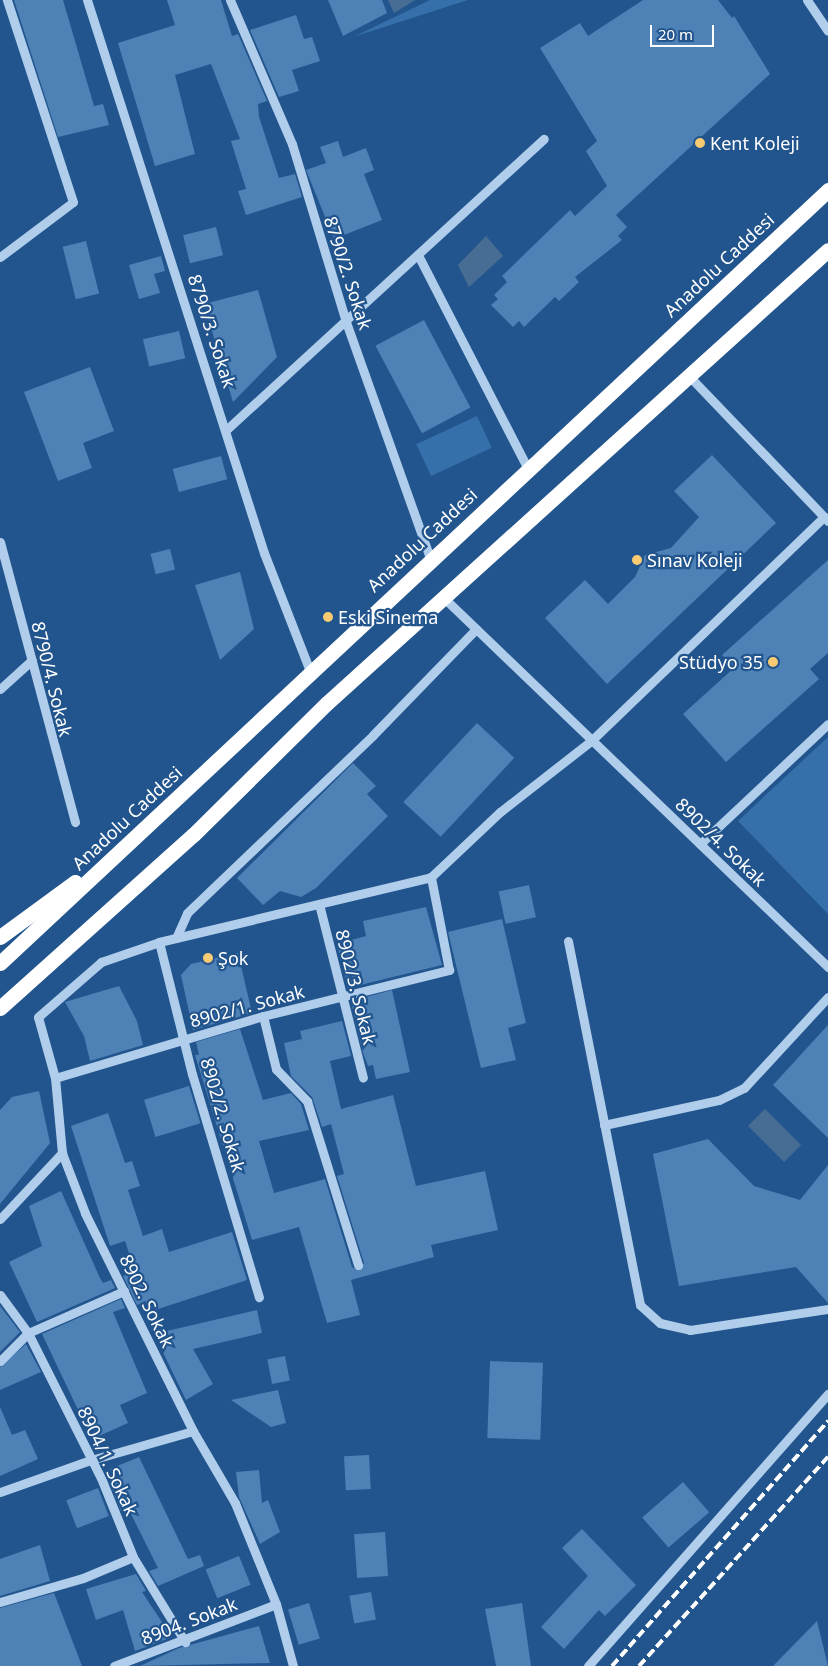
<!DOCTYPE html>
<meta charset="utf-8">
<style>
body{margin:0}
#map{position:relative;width:828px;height:1666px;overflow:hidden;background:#22558d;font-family:"Noto Sans",sans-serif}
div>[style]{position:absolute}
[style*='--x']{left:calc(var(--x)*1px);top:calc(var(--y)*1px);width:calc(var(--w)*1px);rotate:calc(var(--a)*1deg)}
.green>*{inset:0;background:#3570aa;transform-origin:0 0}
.water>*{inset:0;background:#486d94;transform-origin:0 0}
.building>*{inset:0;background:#4e81b6;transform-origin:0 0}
.minor>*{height:9px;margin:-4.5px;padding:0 4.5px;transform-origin:4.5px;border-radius:4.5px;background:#b0ceeb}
.highway>*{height:15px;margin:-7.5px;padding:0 7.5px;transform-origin:7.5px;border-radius:7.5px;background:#fff}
.rail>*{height:4px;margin-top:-2px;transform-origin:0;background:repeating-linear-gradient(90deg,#fff 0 9px,transparent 0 13px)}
.dots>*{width:14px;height:14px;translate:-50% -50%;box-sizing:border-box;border:2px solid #22558d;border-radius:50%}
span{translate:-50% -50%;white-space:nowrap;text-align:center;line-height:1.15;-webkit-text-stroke:4.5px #22558d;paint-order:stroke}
.poi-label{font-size:18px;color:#fff}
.left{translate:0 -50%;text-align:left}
.right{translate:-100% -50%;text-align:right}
.street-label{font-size:18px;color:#fff}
.scale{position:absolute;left:650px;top:25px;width:64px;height:22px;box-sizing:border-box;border:2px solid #fff;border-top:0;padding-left:6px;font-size:15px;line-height:18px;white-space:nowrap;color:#fff;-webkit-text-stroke:4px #22558d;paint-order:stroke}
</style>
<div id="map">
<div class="green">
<div style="clip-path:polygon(430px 0,468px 0,353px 37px)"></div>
<div style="left:477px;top:416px;width:35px;height:67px;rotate:65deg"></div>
<div style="clip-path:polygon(828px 737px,828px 914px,738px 821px)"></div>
</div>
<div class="water">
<div style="clip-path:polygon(388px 0,415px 0,394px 13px)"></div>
<div style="clip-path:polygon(486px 236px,503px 256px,469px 287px,458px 265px)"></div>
<div style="left:765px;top:1109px;width:51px;height:24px;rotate:45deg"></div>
</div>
<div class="building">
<div style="clip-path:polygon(14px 0,63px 0,94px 106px,103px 104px,109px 125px,58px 137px)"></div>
<div style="clip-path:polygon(167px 0,221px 0,232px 36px,238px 34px,267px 101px,258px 104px,259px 117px,279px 178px,295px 174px,302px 197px,246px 215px,238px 191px,246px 189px,231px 141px,240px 139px,211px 64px,175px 75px,195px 154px,155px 166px,118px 43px,175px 25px)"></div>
<div style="clip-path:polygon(328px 0,382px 0,387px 13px,343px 36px)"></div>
<div style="clip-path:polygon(643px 0,718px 0,732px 18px,734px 16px,770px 74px,616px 215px,627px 227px,618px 236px,622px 240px,575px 277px,579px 282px,559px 301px,555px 297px,524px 327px,519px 321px,513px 327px,491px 305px,498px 299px,494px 295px,507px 282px,502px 276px,570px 210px,575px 216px,607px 186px,586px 151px,597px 141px,540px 48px,580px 23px,588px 36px)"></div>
<div style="clip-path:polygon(296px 15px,304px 39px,312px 37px,320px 61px,292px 70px,299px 91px,279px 97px,250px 30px)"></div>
<div style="clip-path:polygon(338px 141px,343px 157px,366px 148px,374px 170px,364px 174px,382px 220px,334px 239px,306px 170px,326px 163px,320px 147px)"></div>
<div style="left:216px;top:227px;width:29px;height:34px;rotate:76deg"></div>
<div style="left:86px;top:241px;width:54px;height:24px;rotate:76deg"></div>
<div style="clip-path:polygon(161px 256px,165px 271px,154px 274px,160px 293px,139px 299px,129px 265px)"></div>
<div style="clip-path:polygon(258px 290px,277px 357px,233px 402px,204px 304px)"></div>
<div style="left:424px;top:320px;width:99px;height:55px;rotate:62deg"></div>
<div style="left:179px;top:331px;width:28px;height:37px;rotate:77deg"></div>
<div style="clip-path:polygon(90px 367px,114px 431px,83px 443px,92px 468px,58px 481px,24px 392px)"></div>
<div style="clip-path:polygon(712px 455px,776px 523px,607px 684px,545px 618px,585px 580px,608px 604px,635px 577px,645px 555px,671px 548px,699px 517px,674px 491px)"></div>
<div style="left:221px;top:456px;width:24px;height:50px;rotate:75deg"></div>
<div style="left:170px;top:549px;width:21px;height:20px;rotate:76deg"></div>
<div style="clip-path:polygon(828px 560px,828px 653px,810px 669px,819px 679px,726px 762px,683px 714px,734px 668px,722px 655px)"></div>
<div style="clip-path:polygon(240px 572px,254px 629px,220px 660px,195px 585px)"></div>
<div style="left:477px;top:723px;width:51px;height:108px;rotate:43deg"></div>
<div style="clip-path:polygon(353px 763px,376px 786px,367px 794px,388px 816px,316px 888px,301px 897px,280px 891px,263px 905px,237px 878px)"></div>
<div style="left:529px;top:885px;width:33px;height:31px;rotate:78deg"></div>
<div style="clip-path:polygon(426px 907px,442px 965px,348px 988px,337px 944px,366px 936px,363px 921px)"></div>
<div style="clip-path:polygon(502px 919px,526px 1023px,508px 1028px,516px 1060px,481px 1068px,448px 932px)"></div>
<div style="clip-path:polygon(238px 953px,252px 1013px,193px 1030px,181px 975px,191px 964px)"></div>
<div style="clip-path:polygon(119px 986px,137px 1021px,143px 1045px,90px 1061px,84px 1036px,65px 1002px)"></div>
<div style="clip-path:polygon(392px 990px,410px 1072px,376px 1079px,373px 1065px,368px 1066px,363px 1053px,351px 1001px)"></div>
<div style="clip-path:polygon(342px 1021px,351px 1056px,330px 1061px,341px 1109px,393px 1095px,416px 1186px,485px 1171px,498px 1230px,431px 1245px,434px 1257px,351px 1280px,360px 1315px,327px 1323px,299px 1227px,252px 1240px,195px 1055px,199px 1055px,196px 1042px,240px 1029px,263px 1100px,291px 1093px,301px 1104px,309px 1130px,259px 1141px,274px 1193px,325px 1179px,352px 1267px,359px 1271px,364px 1263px,337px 1176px,344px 1174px,331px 1124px,322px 1127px,312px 1097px,291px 1076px,284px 1043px,302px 1039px,300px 1031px)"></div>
<div style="clip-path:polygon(828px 1025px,828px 1138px,773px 1085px)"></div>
<div style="left:189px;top:1086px;width:39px;height:47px;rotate:73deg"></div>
<div style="clip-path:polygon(39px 1091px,50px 1143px,0 1204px,0 1110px,12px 1097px)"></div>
<div style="clip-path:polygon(108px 1113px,125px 1163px,132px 1161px,140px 1186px,128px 1190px,143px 1236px,162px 1229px,169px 1252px,232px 1232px,247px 1280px,149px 1312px,146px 1302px,137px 1305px,123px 1276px,135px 1272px,125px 1241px,110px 1246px,71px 1126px)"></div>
<div style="clip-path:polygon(708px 1139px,754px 1186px,800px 1200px,828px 1165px,828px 1303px,796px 1267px,679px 1286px,653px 1154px)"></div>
<div style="clip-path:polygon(61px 1191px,100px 1278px,103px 1283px,111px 1280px,115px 1288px,37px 1322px,9px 1262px,42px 1246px,29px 1206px)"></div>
<div style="clip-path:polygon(121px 1299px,125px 1308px,113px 1312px,147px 1393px,120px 1405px,128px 1423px,99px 1436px,89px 1410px,80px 1414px,42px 1334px)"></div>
<div style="clip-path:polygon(0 1306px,20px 1332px,0 1352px)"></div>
<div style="clip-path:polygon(257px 1310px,262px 1333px,193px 1349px,213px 1384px,186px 1400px,154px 1334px)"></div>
<div style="clip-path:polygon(26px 1344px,41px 1372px,0 1390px,0 1367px)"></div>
<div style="left:285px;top:1356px;width:25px;height:18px;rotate:79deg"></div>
<div style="left:490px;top:1361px;width:53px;height:77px;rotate:2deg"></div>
<div style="clip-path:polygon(278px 1390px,286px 1423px,271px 1427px,231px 1400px)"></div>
<div style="clip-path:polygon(0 1407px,12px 1435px,25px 1430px,38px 1459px,0 1476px)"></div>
<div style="left:369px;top:1455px;width:34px;height:25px;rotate:87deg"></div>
<div style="clip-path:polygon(139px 1457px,188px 1559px,200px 1555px,204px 1566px,158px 1586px,149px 1571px,158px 1568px,128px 1508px,121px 1511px,110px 1484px,116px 1482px,110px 1469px)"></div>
<div style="clip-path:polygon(259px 1470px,262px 1503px,268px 1500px,280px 1532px,260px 1544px,239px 1497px,236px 1472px)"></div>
<div style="left:683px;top:1482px;width:40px;height:54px;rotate:49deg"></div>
<div style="left:98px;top:1488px;width:30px;height:34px;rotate:69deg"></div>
<div style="clip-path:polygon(582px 1529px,636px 1585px,605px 1616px,599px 1610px,564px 1649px,541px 1627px,588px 1576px,562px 1548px)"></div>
<div style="left:385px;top:1532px;width:44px;height:31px;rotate:86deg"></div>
<div style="clip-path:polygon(40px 1545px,50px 1581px,0 1596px,0 1559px)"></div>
<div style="left:239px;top:1556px;width:31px;height:36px;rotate:68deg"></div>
<div style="clip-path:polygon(136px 1574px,146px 1591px,142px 1592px,172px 1637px,135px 1651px,123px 1610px,96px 1620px,86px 1589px)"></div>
<div style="left:371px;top:1592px;width:28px;height:22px;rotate:80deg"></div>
<div style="clip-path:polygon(54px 1593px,82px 1666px,0 1666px,0 1608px)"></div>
<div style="left:309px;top:1603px;width:37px;height:22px;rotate:73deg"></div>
<div style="clip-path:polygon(522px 1603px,531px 1666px,496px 1666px,485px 1609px)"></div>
<div style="clip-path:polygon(817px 1621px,828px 1666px,773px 1666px)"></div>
<div style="clip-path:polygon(259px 1626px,270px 1663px,140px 1666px,179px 1648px)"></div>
</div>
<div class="minor">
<div style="--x:87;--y:0;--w:581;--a:72.25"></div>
<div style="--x:264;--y:553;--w:127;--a:68.7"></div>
<div style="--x:230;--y:0;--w:157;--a:66.7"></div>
<div style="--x:292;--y:144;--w:186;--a:73.1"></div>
<div style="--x:346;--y:322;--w:251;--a:70.4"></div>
<div style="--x:807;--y:0;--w:37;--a:56"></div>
<div style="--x:418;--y:255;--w:238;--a:62.8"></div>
<div style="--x:0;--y:257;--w:91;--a:-37"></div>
<div style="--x:73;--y:202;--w:213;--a:-108.1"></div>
<div style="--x:689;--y:376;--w:201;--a:46.2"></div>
<div style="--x:226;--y:430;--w:431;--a:-42.5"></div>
<div style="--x:0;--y:542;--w:290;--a:75"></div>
<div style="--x:444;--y:598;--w:533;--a:43.86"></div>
<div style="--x:0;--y:689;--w:43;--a:-42.2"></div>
<div style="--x:700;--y:844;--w:175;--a:-43.2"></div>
<div style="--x:319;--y:904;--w:179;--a:75.8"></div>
<div style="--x:176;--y:938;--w:27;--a:-66"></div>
<div style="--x:187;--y:913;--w:257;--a:-43.7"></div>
<div style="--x:373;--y:735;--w:148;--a:-45.8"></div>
<div style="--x:568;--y:941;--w:371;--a:78.8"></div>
<div style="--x:640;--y:1305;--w:27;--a:42"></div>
<div style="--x:660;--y:1323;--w:31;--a:13"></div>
<div style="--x:690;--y:1330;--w:140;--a:-8.7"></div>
<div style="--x:159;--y:942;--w:136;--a:76"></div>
<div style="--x:192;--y:1074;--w:233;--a:73.3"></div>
<div style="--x:263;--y:1016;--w:55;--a:76.2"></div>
<div style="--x:276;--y:1069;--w:45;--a:45.9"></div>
<div style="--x:307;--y:1101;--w:172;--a:72.7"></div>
<div style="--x:55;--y:1078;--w:217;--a:-16.6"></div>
<div style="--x:263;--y:1016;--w:192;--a:-13.9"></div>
<div style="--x:449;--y:970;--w:95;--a:-101"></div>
<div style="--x:431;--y:877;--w:95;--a:-43.3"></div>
<div style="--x:500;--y:812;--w:117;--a:-38"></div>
<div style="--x:592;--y:740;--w:322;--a:-43.9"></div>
<div style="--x:604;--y:1125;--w:118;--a:-12.3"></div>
<div style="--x:719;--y:1100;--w:28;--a:-26"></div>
<div style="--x:744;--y:1088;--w:124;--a:-47.3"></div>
<div style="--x:0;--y:1219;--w:91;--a:-46.8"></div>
<div style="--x:0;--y:1295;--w:47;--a:53.6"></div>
<div style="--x:28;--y:1333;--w:162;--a:63.3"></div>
<div style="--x:101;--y:1478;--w:85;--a:67.9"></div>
<div style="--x:133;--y:1557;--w:100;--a:58.5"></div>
<div style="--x:0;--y:1361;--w:40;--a:-45"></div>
<div style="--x:28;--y:1333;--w:105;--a:-23.6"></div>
<div style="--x:0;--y:1492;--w:96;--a:-19.4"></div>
<div style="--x:91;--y:1460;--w:106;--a:-15.9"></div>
<div style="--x:0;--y:1602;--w:86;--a:-16.1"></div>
<div style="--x:83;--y:1578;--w:54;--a:-22.8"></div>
<div style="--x:114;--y:1666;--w:173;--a:-20.9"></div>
<div style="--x:293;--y:1666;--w:64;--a:-105.3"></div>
<div style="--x:276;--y:1604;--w:109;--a:-112.1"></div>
<div style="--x:235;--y:1503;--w:83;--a:-120.3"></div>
<div style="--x:193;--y:1431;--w:243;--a:-116.4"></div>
<div style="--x:85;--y:1213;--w:64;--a:-111"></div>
<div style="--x:62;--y:1153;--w:75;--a:-95.3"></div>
<div style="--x:55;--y:1078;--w:63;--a:-105.6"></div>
<div style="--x:38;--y:1017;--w:84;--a:-41.1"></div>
<div style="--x:101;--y:962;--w:61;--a:-19"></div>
<div style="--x:159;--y:942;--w:280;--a:-13.4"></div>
<div style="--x:588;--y:1666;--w:363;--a:-48.6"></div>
</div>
<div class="highway">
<div style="--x:0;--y:937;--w:93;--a:-36.3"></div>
<div style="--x:0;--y:963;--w:1133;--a:-43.03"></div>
<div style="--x:0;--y:1008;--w:259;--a:-41.9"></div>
<div style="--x:193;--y:835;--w:188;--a:-44.6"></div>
<div style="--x:327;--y:703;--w:675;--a:-42.12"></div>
</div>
<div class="rail">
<div style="--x:612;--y:1666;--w:327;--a:-48.6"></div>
<div style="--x:639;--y:1666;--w:282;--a:-47.9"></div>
</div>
<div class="dots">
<div style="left:700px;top:143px;background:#f8cb72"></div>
<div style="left:637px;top:560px;background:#f8cb72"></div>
<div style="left:328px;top:617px;background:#f8cb72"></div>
<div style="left:773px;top:662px;background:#f8cb72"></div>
<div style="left:208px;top:958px;background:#f8cb72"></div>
</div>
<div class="poi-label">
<span class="left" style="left:710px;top:143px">Kent Koleji</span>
<span class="left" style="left:647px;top:560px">Sınav Koleji</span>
<span class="left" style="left:338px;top:617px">Eski Sinema</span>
<span class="right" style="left:763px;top:662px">Stüdyo 35</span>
<span class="left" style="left:218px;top:958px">Şok</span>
</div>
<div class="street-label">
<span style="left:719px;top:265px;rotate:-43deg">Anadolu Caddesi</span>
<span style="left:348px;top:273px;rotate:72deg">8790/2. Sokak</span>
<span style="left:212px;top:331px;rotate:72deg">8790/3. Sokak</span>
<span style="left:422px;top:540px;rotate:-43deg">Anadolu Caddesi</span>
<span style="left:52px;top:679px;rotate:76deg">8790/4. Sokak</span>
<span style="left:127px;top:818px;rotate:-43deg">Anadolu Caddesi</span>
<span style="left:721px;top:842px;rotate:44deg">8902/4. Sokak</span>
<span style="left:356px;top:987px;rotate:76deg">8902/3. Sokak</span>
<span style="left:247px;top:1006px;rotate:-15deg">8902/1. Sokak</span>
<span style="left:223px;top:1115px;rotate:74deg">8902/2. Sokak</span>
<span style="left:147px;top:1301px;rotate:64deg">8902. Sokak</span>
<span style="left:108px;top:1461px;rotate:65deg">8904/1. Sokak</span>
<span style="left:189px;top:1621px;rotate:-21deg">8904. Sokak</span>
</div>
<div class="scale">20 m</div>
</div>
